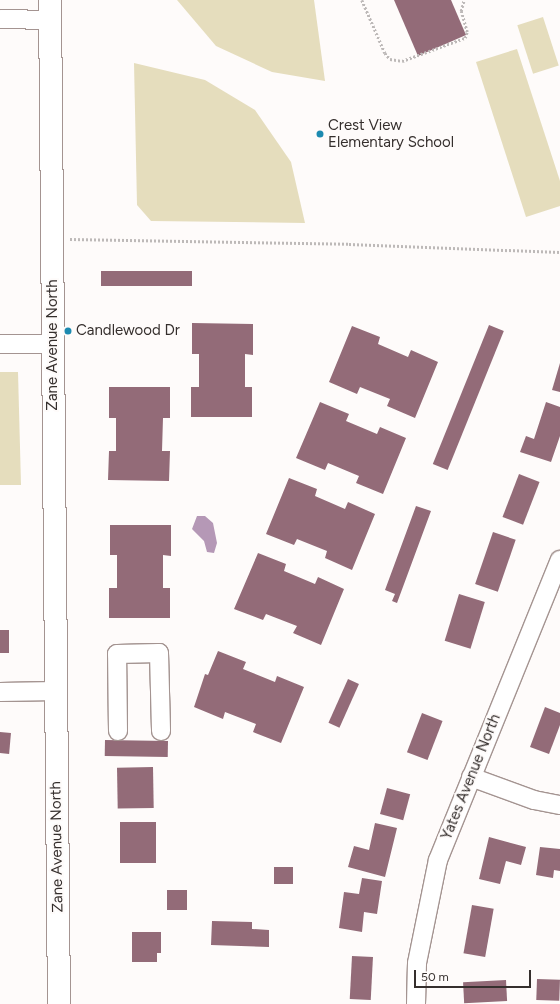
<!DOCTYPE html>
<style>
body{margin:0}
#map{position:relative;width:560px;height:1004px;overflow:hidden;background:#fefbfa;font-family:Figtree,sans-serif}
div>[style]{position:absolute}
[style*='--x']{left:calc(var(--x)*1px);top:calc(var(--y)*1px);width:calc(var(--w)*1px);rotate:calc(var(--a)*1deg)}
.green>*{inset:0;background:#e5ddbd;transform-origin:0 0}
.water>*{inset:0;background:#b598b6}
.building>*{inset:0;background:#936b78;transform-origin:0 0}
.path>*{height:2.5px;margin-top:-1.25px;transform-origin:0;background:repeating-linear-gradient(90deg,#bdb9b8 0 2px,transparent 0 4px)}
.roads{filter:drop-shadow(1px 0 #a49491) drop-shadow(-1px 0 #a49491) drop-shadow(0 1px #a49491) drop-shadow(0 -1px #a49491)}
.minor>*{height:18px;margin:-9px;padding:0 9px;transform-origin:9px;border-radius:9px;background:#fff}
.major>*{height:22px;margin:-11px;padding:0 11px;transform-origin:11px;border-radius:11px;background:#fff}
.dots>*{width:11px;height:11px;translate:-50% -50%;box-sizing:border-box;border:2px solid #fefbfa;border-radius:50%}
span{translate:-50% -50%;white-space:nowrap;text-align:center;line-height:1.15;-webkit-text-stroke:4px #fefbfa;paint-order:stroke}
.poi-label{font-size:15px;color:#352f2d}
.left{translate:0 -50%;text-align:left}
.street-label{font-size:15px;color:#352f2d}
.scale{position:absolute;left:414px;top:970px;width:117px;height:18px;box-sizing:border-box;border:2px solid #352f2d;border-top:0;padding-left:5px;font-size:12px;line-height:14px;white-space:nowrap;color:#352f2d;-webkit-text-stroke:3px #fefbfa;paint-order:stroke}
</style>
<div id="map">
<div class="green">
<div style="clip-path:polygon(177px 0,314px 0,325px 81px,272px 72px,216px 46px)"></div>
<div style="left:543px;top:17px;width:51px;height:27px;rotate:72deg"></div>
<div style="clip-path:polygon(517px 49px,560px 181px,560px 206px,526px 217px,476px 62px)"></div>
<div style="clip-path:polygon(134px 63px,205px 80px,255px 110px,291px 162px,305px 223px,151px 221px,137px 205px)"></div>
<div style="clip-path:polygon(0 372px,18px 372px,21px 485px,0 485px)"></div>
</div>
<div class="water">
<div style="clip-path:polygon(197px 516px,205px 516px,213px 523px,217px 543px,214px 553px,207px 552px,204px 541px,192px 529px)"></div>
</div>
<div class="building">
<div style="clip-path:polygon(394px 0,451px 0,466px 35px,418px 56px)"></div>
<div style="left:101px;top:271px;width:91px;height:15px"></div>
<div style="clip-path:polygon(192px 323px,253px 324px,253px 355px,245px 354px,245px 387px,252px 387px,252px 417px,191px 417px,191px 387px,199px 387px,199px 354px,192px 354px)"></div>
<div style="left:489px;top:325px;width:16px;height:150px;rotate:22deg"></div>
<div style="clip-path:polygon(352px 326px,380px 337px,378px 344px,408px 357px,411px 350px,438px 362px,415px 418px,387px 406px,390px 399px,360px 387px,357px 394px,329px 382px)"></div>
<div style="clip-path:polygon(560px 363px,560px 392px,552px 390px)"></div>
<div style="clip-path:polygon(109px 387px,170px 387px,170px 418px,163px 418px,162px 451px,170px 451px,169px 481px,108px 480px,109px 451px,116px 451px,116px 418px,109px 418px)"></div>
<div style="clip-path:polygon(320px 402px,349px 414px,346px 421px,377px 434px,380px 427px,406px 438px,383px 494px,356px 483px,359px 476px,328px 463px,325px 470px,296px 458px)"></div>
<div style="clip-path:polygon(546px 402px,560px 407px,560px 436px,551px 462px,520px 452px,526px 436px,534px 439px)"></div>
<div style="left:519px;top:474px;width:22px;height:46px;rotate:21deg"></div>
<div style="clip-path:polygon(289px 478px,317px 489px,315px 496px,345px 509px,348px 502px,375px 514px,352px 570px,325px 558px,327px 551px,297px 539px,294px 545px,266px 534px)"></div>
<div style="clip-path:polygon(416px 506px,431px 511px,397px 603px,392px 601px,395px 594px,385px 590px)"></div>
<div style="clip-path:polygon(110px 525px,171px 525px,171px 556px,163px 555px,163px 588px,170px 588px,170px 618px,109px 618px,109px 588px,117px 588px,117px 555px,110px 555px)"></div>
<div style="left:493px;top:532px;width:24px;height:55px;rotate:19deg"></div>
<div style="clip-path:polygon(258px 553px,286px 564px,284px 571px,315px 584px,318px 577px,344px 589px,321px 645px,293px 633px,297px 626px,266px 614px,263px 620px,234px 609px)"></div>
<div style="left:459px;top:594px;width:27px;height:49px;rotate:17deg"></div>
<div style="left:0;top:630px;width:9px;height:23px"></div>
<div style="clip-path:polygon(218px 651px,246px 662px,243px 669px,275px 682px,277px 676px,304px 687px,281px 743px,253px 732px,256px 724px,225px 712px,223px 719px,194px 707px,205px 674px,208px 675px)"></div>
<div style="left:348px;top:679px;width:12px;height:48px;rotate:24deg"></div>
<div style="clip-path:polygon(545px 707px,560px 713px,560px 725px,549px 754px,530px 747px)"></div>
<div style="left:422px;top:713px;width:22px;height:42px;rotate:21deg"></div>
<div style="left:0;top:732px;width:11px;height:21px;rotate:5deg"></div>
<div style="left:105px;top:740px;width:63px;height:16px;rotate:1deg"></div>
<div style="left:153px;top:767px;width:41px;height:36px;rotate:89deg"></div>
<div style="left:387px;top:788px;width:24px;height:27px;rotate:15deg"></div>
<div style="left:120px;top:822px;width:36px;height:41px"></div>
<div style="clip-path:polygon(375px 823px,397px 828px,385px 877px,348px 867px,354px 846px,369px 850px)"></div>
<div style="clip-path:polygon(489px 837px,526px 847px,521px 865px,506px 861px,500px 884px,479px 879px)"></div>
<div style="clip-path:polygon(540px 847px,560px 849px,560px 871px,554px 870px,553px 878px,536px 875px)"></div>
<div style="left:274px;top:867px;width:19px;height:17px"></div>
<div style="clip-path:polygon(362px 878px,382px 881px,377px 914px,364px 912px,362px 932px,339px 928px,344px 892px,359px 894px)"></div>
<div style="left:167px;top:890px;width:20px;height:20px"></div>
<div style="left:472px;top:905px;width:22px;height:49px;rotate:10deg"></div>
<div style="clip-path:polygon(212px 921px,252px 922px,252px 929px,269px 930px,269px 947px,211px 945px)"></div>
<div style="clip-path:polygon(132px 932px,161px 932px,161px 953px,157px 953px,157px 962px,132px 962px)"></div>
<div style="left:352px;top:956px;width:21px;height:43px;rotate:3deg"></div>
<div style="left:537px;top:979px;width:23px;height:21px;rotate:2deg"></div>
<div style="left:506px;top:980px;width:21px;height:43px;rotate:87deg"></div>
</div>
<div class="path">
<div style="--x:362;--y:0;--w:58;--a:66.5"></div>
<div style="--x:385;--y:53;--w:8;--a:50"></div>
<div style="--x:390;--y:59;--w:12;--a:9"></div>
<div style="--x:402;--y:61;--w:67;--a:-20.1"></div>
<div style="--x:465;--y:38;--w:6;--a:-72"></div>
<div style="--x:467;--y:32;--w:22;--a:-106"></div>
<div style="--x:461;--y:11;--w:11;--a:-75"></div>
<div style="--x:70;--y:239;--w:279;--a:1"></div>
<div style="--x:349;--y:244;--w:211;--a:2.2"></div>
</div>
<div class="roads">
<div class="minor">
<div style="--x:0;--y:19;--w:50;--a:1.1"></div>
<div style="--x:0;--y:344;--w:53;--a:0"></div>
<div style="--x:0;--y:692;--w:56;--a:-1"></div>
<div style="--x:118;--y:731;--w:77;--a:-90.7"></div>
<div style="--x:117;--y:654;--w:42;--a:-1.4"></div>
<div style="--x:159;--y:653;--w:78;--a:88.5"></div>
<div style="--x:471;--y:777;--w:67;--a:20.1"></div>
<div style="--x:534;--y:800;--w:26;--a:11"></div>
<div style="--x:416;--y:1004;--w:41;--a:-88.6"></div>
<div style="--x:417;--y:963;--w:105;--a:-78.5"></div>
<div style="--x:438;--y:860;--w:324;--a:-67.9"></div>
</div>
<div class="major">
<div style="--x:50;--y:0;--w:1004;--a:89.49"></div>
</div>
</div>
<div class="dots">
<div style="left:320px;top:134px;background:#1c8ab0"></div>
<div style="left:68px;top:331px;background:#1c8ab0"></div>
</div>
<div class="poi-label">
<span class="left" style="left:328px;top:134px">Crest View<br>Elementary School</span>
<span class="left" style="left:76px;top:331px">Candlewood Dr</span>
</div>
<div class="street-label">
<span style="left:53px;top:345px;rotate:-90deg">Zane Avenue North</span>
<span style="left:471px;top:777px;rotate:-68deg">Yates Avenue North</span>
<span style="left:57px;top:847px;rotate:-91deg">Zane Avenue North</span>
</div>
<div class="scale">50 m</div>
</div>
